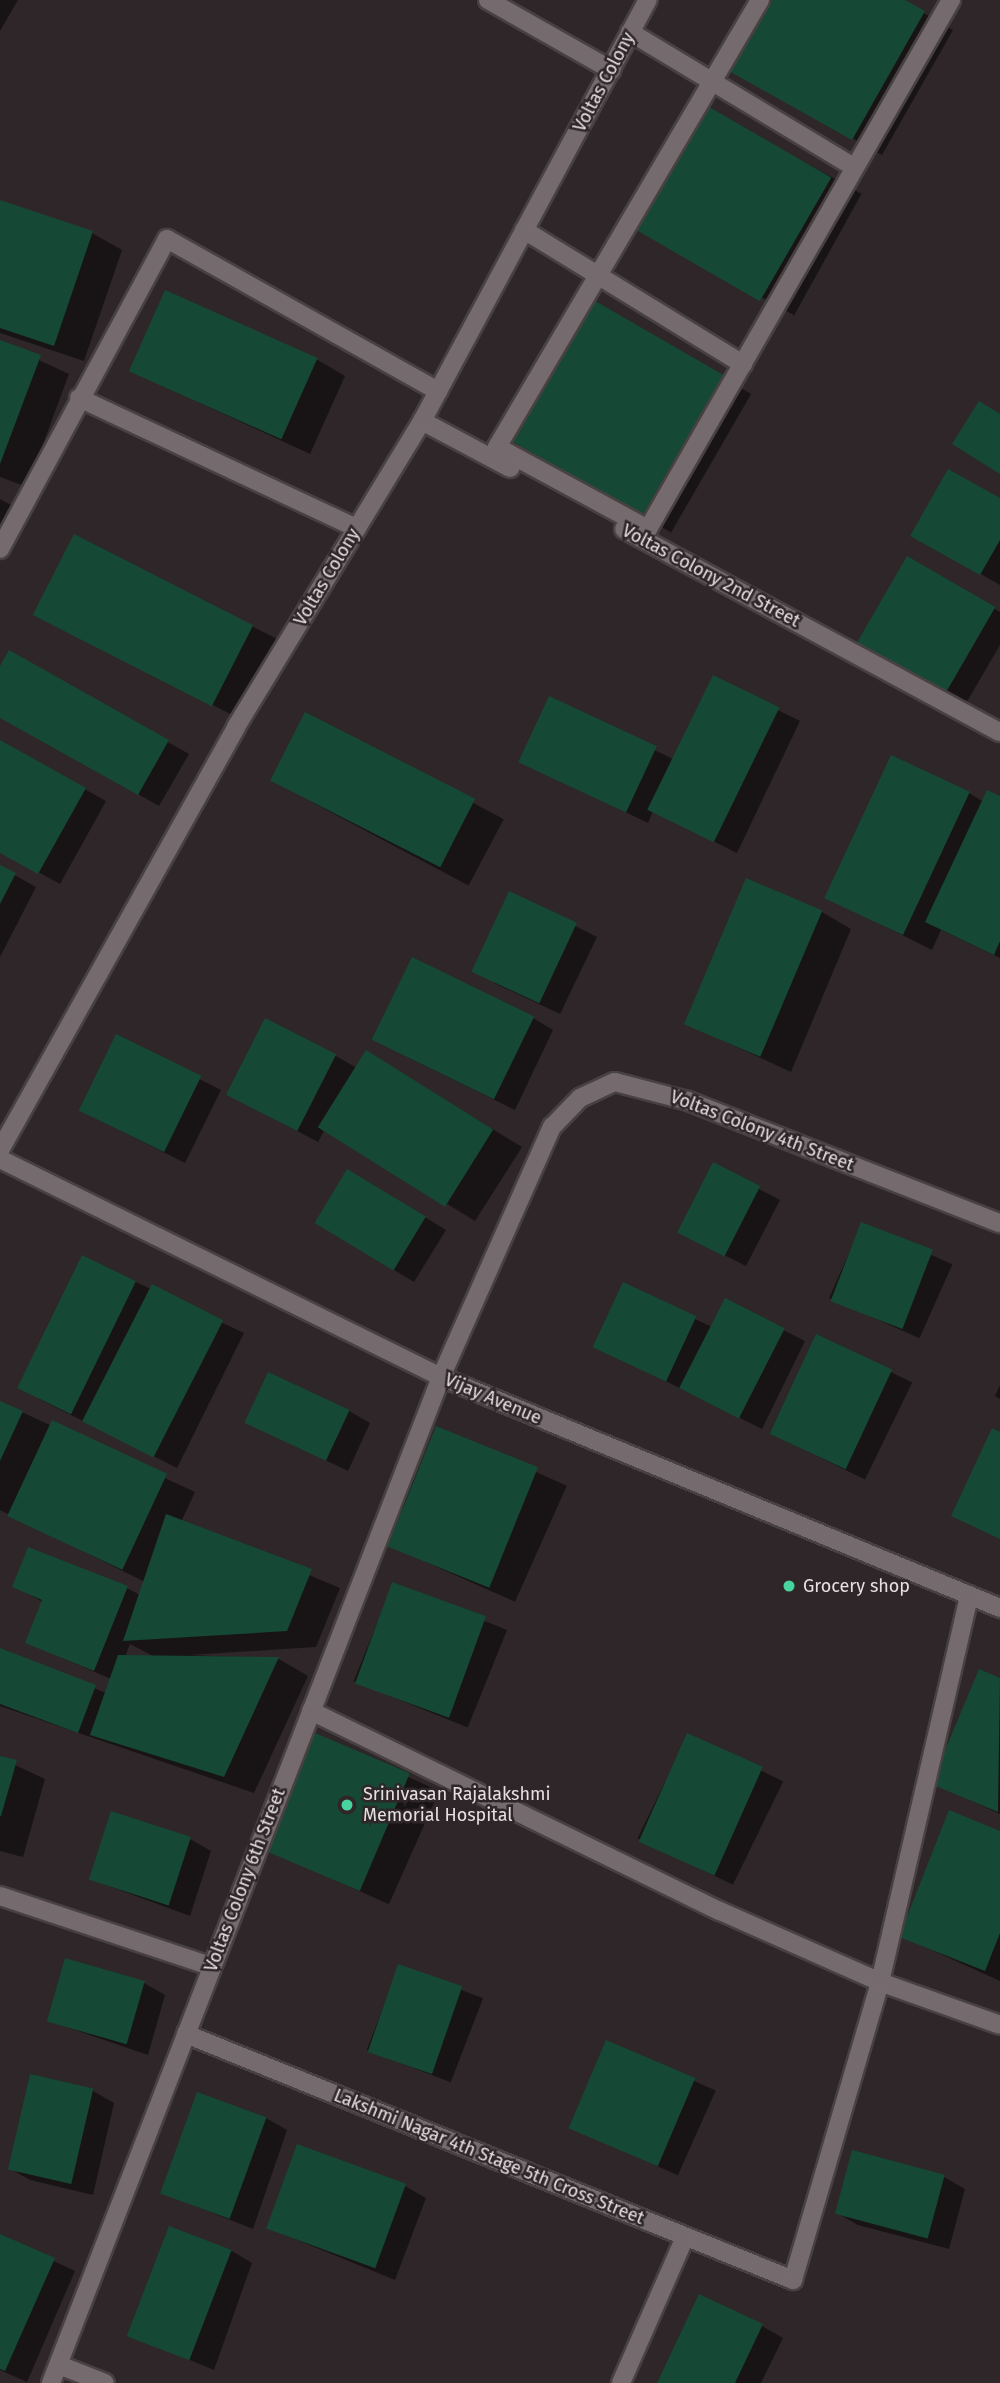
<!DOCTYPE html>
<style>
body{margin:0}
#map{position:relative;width:1000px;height:2383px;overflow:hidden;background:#2e2629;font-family:"Fira Sans",sans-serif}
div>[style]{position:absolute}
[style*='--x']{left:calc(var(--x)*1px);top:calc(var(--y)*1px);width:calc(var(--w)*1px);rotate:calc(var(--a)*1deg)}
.shadow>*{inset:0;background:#0007;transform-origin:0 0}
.building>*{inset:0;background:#154935;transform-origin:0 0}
.roads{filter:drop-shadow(2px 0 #484143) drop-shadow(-2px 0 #484143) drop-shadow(0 2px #484143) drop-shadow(0 -2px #484143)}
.minor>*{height:18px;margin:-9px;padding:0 9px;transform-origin:9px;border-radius:9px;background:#756b6e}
.dots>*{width:19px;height:19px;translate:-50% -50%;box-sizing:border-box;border:4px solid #2e2629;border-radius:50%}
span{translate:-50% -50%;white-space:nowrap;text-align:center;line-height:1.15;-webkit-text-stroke:5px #2e2629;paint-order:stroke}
.street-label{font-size:18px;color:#e6e0e2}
.poi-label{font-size:18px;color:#e6e0e2}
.left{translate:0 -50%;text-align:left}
</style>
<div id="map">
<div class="shadow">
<div style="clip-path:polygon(0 0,18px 0,0 31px)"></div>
<div style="clip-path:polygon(772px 0,901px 0,953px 30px,882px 155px,732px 70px)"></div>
<div style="left:705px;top:107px;width:179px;height:139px;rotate:29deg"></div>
<div style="clip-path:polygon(0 202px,92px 233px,122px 250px,84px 361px,0 333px)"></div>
<div style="left:590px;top:301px;width:186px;height:160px;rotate:30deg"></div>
<div style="clip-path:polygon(0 342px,69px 374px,27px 487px,0 477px)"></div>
<div style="clip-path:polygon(316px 359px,345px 376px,310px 454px,131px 371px)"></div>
<div style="clip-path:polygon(0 499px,11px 505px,0 531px)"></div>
<div style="clip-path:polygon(1000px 500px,1000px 585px,912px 535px)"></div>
<div style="left:75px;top:536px;width:233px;height:88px;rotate:27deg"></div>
<div style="clip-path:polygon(908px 559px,1000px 612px,1000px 645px,965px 705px,859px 644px)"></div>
<div style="clip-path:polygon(10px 653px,189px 754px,159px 806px,0 716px,0 670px)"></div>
<div style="clip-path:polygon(713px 678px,800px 721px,737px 853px,653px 811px,648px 823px,520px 761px,549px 699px,675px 760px)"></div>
<div style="left:306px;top:714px;width:224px;height:75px;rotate:28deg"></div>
<div style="clip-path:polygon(0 742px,106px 801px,60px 884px,0 851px)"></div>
<div style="clip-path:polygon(969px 793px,984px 802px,1000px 798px,1000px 958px,941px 930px,932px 950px,826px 897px)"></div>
<div style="clip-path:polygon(0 867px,36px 887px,0 957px)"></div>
<div style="clip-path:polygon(510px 893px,597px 937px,560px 1014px,494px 983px)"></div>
<div style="clip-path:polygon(822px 912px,851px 929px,791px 1072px,687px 1024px)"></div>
<div style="clip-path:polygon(533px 1018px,553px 1030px,515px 1110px,395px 1051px)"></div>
<div style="clip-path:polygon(116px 1037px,221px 1090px,185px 1163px,101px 1121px)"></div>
<div style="clip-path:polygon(336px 1056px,357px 1068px,395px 1069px,522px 1147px,475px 1221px,325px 1129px,318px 1142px,248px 1105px)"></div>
<div style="clip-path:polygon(713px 1165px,780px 1200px,746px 1266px,700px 1243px)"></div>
<div style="clip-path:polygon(369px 1183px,446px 1230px,414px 1282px,394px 1270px)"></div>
<div style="left:862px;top:1224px;width:99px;height:81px;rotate:24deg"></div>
<div style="clip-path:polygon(83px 1257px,244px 1333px,177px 1468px,39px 1399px)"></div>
<div style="clip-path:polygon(624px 1285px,712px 1327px,725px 1300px,805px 1341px,762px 1429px,597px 1347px)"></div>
<div style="left:817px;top:1336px;width:106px;height:108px;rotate:26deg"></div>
<div style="clip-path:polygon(1000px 1385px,1000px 1399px,995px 1396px)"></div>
<div style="clip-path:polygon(evenodd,0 1402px,195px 1492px,181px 1522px,340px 1588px,316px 1647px,189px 1655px,279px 1659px,308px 1676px,254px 1793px,0 1706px,0 1650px,106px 1693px,111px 1679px,27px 1643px,43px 1602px,14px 1586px,127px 1588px,140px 1595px,145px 1582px,0 1510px,0 1402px,130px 1644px,155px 1657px,125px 1657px,130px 1644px)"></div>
<div style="clip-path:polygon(349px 1411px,370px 1423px,348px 1471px,246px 1422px)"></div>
<div style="left:437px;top:1428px;width:142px;height:127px;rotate:24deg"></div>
<div style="left:393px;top:1584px;width:123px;height:105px;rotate:22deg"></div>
<div style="clip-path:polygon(979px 1671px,1000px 1680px,1000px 1814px,933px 1783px)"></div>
<div style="left:688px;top:1735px;width:106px;height:115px;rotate:26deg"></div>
<div style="left:316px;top:1736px;width:135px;height:124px;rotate:24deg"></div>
<div style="clip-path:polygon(0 1758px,45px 1779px,23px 1857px,0 1851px)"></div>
<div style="clip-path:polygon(1000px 1832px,1000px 1981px,901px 1936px)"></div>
<div style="clip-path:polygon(190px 1839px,211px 1851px,190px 1916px,90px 1879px)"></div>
<div style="left:399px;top:1966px;width:90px;height:90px;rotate:21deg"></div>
<div style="clip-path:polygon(144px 1983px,165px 1995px,148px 2055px,49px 2021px)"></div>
<div style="left:607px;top:2042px;width:119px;height:93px;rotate:24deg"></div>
<div style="clip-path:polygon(31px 2076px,93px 2091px,114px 2103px,93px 2195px,30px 2180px,9px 2168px)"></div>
<div style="clip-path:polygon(266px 2118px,287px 2130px,253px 2229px,163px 2193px)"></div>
<div style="clip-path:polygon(944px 2177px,965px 2189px,949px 2249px,858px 2225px,837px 2213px)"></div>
<div style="clip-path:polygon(405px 2186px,426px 2198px,395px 2280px,268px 2228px)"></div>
<div style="clip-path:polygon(0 2236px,75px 2271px,27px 2382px,0 2370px)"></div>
<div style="clip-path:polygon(232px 2251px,252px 2263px,214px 2370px,132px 2336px)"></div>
<div style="clip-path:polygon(762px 2326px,783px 2338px,761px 2383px,658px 2383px)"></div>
</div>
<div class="building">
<div style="clip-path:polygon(770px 0,905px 0,925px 11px,852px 140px,729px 71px)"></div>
<div style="left:704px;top:104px;width:147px;height:143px;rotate:30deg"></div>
<div style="clip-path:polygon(0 200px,93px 231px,54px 346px,0 328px)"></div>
<div style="left:165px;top:290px;width:167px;height:89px;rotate:24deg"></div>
<div style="left:590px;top:298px;width:154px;height:163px;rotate:30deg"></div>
<div style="clip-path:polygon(0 340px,41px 355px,0 464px)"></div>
<div style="clip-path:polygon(979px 401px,1000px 414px,1000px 474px,952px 444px)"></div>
<div style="clip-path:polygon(948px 469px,1000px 498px,1000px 540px,980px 575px,910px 536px)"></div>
<div style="left:74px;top:534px;width:201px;height:91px;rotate:27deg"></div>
<div style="left:907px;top:556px;width:102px;height:102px;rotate:30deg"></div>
<div style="clip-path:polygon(9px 650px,169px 740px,138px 795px,0 718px,0 666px)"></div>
<div style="left:713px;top:675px;width:74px;height:150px;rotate:26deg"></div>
<div style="left:549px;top:696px;width:119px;height:73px;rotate:25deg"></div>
<div style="left:305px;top:712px;width:191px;height:77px;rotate:27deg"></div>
<div style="clip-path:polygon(0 740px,86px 788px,38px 874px,0 853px)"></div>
<div style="left:891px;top:755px;width:87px;height:158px;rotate:25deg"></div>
<div style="clip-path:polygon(987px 790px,1000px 796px,1000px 941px,994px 955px,925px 922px)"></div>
<div style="clip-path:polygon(0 865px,16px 873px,0 904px)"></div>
<div style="left:746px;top:878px;width:83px;height:159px;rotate:23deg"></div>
<div style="left:509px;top:891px;width:75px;height:89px;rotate:25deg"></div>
<div style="left:412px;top:957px;width:136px;height:92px;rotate:26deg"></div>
<div style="left:265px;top:1018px;width:80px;height:86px;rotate:27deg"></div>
<div style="left:116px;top:1034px;width:95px;height:85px;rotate:26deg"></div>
<div style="left:366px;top:1050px;width:150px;height:91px;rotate:32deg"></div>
<div style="left:713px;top:1162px;width:53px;height:79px;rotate:27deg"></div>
<div style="left:347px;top:1169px;width:92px;height:63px;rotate:31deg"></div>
<div style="left:861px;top:1222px;width:77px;height:85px;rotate:21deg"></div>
<div style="left:82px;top:1255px;width:60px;height:148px;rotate:26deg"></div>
<div style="left:623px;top:1282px;width:81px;height:72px;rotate:25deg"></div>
<div style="left:152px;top:1284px;width:80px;height:154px;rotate:27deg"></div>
<div style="left:725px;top:1298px;width:67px;height:101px;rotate:27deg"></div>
<div style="left:816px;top:1334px;width:84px;height:110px;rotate:25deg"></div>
<div style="left:268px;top:1372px;width:90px;height:56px;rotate:25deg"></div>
<div style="clip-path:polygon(0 1401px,23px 1411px,0 1461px)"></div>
<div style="left:52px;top:1420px;width:127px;height:106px;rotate:25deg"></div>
<div style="left:436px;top:1426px;width:110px;height:130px;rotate:22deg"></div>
<div style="clip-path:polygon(992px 1428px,1000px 1432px,1000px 1539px,951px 1516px)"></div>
<div style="clip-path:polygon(166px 1514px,312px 1569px,287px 1631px,123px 1641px)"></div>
<div style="clip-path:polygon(28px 1547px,128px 1586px,94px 1671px,25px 1643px,42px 1600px,12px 1587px)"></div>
<div style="left:392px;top:1582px;width:100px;height:108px;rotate:20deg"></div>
<div style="clip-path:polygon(0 1648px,96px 1685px,78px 1733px,0 1704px)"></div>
<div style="clip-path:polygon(118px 1655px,279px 1657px,224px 1777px,90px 1735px)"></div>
<div style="clip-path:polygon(979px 1669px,1000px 1678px,998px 1812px,931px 1784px)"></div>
<div style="left:315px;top:1733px;width:103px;height:128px;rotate:23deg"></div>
<div style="left:687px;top:1733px;width:83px;height:119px;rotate:24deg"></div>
<div style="clip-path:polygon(0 1756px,17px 1760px,1px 1816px,0 1816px)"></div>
<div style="clip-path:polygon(949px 1810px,1000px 1831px,1000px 1933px,985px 1971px,899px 1937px)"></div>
<div style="left:111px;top:1811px;width:84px;height:72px;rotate:18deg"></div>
<div style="left:65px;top:1958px;width:83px;height:66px;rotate:16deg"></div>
<div style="left:398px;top:1964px;width:68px;height:93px;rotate:19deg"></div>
<div style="left:606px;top:2040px;width:97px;height:96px;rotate:23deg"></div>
<div style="left:30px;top:2074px;width:65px;height:98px;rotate:13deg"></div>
<div style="left:197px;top:2092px;width:74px;height:108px;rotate:20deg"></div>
<div style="left:297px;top:2144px;width:116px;height:90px;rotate:20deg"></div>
<div style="left:852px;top:2150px;width:96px;height:66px;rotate:15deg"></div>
<div style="left:169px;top:2226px;width:67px;height:118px;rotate:21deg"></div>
<div style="clip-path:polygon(0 2234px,55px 2258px,5px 2371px,0 2369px)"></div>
<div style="clip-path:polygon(699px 2294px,763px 2324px,735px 2383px,657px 2383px)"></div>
</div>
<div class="roads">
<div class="minor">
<div style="--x:488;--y:0;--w:142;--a:29.6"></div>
<div style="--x:760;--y:0;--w:519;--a:120.47"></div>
<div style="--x:497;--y:447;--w:172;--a:28.5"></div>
<div style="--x:648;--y:529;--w:610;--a:-60.2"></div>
<div style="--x:630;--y:32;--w:262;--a:31.1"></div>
<div style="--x:524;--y:230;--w:257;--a:31.5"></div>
<div style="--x:79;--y:398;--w:307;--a:25.1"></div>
<div style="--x:422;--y:421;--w:100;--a:28.1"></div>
<div style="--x:624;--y:529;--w:427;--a:28.4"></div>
<div style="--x:0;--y:549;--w:352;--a:-61.7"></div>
<div style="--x:167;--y:239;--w:311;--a:29.3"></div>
<div style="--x:0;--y:1150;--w:484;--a:-60.8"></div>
<div style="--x:236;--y:727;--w:358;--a:-58.7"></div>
<div style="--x:422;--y:421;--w:478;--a:-61.8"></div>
<div style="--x:0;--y:1159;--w:492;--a:26.3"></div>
<div style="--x:441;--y:1377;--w:605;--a:22.45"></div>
<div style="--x:311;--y:1711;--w:455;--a:26.1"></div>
<div style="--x:720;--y:1911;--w:175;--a:23.9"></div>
<div style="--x:880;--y:1982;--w:127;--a:19.7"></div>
<div style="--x:0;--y:1896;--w:222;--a:18.4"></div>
<div style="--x:186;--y:2034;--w:655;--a:22.06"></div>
<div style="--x:793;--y:2280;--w:310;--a:-73.7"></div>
<div style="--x:880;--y:1982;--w:397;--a:-77"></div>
<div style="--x:59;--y:2365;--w:49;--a:21.4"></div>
<div style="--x:51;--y:2383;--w:1079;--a:-68.81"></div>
<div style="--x:441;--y:1377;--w:274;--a:-66.1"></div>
<div style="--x:552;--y:1127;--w:40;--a:-46"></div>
<div style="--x:580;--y:1098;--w:38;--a:-25"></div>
<div style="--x:615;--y:1082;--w:75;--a:14.6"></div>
<div style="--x:688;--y:1101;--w:335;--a:21.4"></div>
<div style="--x:621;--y:2383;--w:159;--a:-66.3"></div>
</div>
</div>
<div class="dots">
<div style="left:789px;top:1586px;background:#47d49e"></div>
<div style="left:347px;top:1805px;background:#47d49e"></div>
</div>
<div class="street-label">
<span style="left:604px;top:82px;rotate:-62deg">Voltas Colony</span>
<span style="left:711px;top:576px;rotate:28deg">Voltas Colony 2nd Street</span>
<span style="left:327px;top:577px;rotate:-59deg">Voltas Colony</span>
<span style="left:762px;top:1131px;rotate:21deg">Voltas Colony 4th Street</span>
<span style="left:493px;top:1399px;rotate:23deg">Vijay Avenue</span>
<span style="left:245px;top:1880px;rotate:-69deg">Voltas Colony 6th Street</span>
<span style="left:489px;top:2157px;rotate:22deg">Lakshmi Nagar 4th Stage 5th Cross Street</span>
</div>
<div class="poi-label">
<span class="left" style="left:803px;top:1586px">Grocery shop</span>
<span class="left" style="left:363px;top:1805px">Srinivasan Rajalakshmi<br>Memorial Hospital</span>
</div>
</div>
